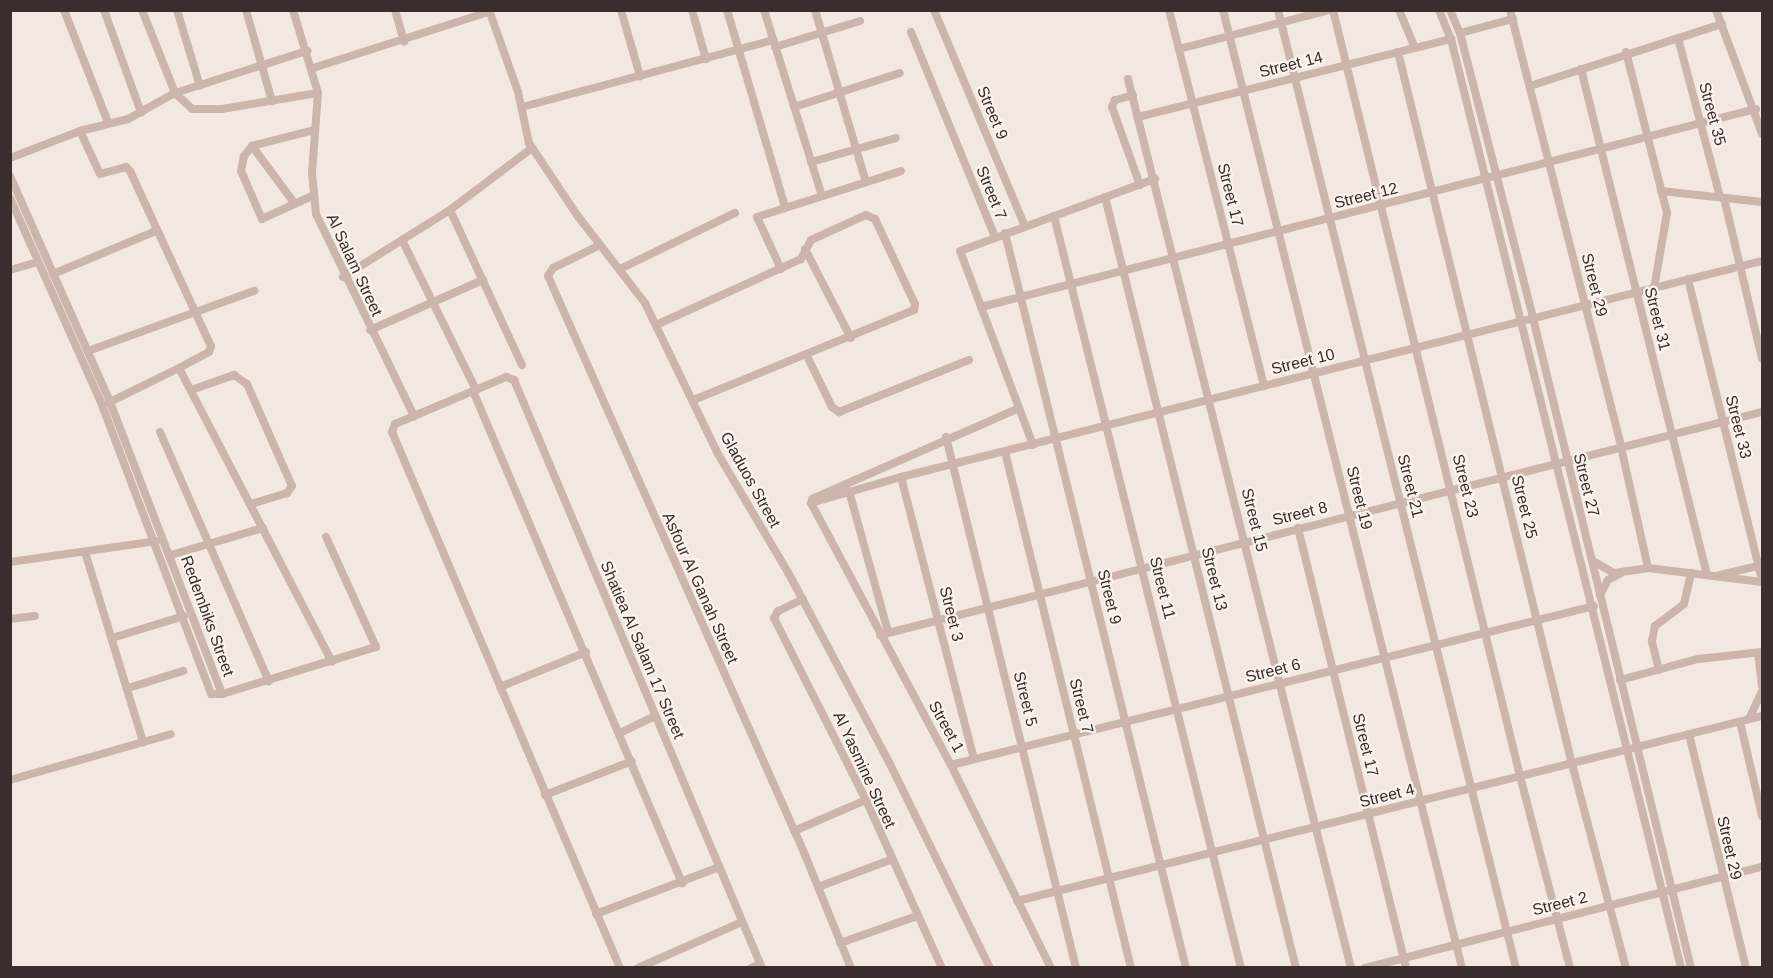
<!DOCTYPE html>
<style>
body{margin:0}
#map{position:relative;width:1773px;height:978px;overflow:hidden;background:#f3e8e1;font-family:Arial,sans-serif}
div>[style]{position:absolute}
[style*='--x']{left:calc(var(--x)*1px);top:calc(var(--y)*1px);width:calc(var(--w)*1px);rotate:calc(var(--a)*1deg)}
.minor>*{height:8px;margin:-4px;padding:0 4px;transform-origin:4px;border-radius:4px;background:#ccb5ac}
span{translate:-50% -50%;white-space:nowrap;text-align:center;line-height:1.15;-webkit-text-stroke:4.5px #fbf3ee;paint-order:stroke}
.street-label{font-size:16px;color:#3a2d2b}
.frame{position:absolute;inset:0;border:12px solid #3a2d2b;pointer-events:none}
</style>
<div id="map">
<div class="minor">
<div style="--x:64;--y:10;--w:120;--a:68.6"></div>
<div style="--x:104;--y:10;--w:109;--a:70.1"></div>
<div style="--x:142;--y:10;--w:89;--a:68.3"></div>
<div style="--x:175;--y:93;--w:23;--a:43"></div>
<div style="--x:192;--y:109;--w:30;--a:0"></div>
<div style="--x:222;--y:109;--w:97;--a:-9.5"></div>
<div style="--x:177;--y:10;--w:79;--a:73.2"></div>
<div style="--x:246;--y:10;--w:95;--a:74.1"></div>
<div style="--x:293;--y:10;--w:87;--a:73.2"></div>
<div style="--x:318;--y:93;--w:80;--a:94.3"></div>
<div style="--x:312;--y:173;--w:41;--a:84.4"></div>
<div style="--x:316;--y:214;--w:225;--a:64.1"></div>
<div style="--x:395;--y:10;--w:33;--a:74"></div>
<div style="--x:489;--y:10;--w:87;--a:70.5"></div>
<div style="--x:518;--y:92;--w:52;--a:77.8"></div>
<div style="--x:529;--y:143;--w:87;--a:56.3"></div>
<div style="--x:577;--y:215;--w:111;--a:52.3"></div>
<div style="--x:645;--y:303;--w:168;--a:64.2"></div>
<div style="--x:718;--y:454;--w:139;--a:59.4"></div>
<div style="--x:789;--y:574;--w:215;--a:62"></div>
<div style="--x:890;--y:764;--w:227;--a:63.9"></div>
<div style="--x:621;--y:10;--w:69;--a:73.9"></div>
<div style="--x:692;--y:10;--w:51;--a:74.1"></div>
<div style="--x:727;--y:10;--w:205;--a:73.6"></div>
<div style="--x:764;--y:10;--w:195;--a:72.7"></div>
<div style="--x:815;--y:10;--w:179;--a:73.5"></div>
<div style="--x:934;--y:10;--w:234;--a:67.2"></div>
<div style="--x:1169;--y:10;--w:388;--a:75.8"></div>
<div style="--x:1223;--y:10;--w:987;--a:75.99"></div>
<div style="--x:1278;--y:10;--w:987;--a:76.05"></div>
<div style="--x:1333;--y:10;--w:788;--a:76.28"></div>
<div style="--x:1520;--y:776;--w:198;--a:75.4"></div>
<div style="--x:1399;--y:10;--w:41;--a:67.2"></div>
<div style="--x:1439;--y:10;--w:31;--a:68"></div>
<div style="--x:1451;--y:39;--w:957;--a:76.09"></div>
<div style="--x:1450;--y:10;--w:25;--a:67"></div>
<div style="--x:1460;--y:33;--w:294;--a:75.6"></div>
<div style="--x:1533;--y:318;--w:669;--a:76.34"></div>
<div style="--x:1510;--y:10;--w:451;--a:75.7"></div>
<div style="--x:1621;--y:447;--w:124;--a:77.4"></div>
<div style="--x:1716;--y:10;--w:132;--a:69.6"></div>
<div style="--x:911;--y:32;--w:222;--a:67.7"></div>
<div style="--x:1460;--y:33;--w:55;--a:-14.8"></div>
<div style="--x:1678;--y:38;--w:164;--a:75.2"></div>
<div style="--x:775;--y:47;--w:89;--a:-17"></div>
<div style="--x:1179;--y:49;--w:156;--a:-14.5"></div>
<div style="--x:1398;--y:52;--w:733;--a:76.27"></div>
<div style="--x:1572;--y:764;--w:211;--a:75.2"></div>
<div style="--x:1626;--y:52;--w:166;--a:75.7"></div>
<div style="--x:1667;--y:213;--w:76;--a:99.8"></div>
<div style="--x:313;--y:68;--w:185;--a:-17.7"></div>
<div style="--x:1581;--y:69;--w:521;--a:76.02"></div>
<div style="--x:1128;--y:79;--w:917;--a:75.92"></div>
<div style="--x:1530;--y:86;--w:202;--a:-17.9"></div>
<div style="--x:1133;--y:95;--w:19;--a:164"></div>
<div style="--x:1115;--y:100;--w:8;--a:113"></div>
<div style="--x:1112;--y:107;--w:83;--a:70.3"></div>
<div style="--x:522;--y:107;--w:260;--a:-14.9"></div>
<div style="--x:794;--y:107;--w:111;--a:-17.8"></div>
<div style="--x:1138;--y:117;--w:323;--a:-14"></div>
<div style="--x:80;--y:131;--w:47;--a:65.1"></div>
<div style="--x:100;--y:174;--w:27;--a:-15"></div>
<div style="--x:126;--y:167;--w:6;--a:45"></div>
<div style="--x:130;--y:171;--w:193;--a:65.2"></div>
<div style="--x:211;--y:346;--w:6;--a:108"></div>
<div style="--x:209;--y:352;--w:34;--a:152"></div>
<div style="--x:179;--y:368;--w:79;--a:153.8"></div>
<div style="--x:252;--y:146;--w:72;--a:53.4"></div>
<div style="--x:10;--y:158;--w:75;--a:-21.1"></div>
<div style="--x:80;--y:131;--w:49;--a:-14"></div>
<div style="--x:128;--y:119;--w:54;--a:-29"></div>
<div style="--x:175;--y:93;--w:139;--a:-17.7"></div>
<div style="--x:811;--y:162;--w:88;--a:-15.8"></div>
<div style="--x:10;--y:176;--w:247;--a:66.1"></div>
<div style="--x:110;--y:402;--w:313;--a:69"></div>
<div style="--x:1661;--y:191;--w:102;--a:6.2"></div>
<div style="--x:312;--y:196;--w:55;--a:155.3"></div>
<div style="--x:262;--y:219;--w:52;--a:-113.6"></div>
<div style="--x:241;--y:171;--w:15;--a:-79"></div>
<div style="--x:244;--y:156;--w:13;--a:-51"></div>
<div style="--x:252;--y:146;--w:65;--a:-14.3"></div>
<div style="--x:1105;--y:197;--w:794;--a:76.09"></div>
<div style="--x:10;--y:198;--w:227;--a:66"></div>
<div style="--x:102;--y:405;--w:309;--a:69.3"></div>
<div style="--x:211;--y:694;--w:11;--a:0"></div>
<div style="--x:222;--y:694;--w:161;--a:-17"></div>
<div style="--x:376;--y:647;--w:121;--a:-114.4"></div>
<div style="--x:1724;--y:198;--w:165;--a:76.7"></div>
<div style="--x:450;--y:210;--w:171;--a:65.1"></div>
<div style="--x:1054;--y:216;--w:775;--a:76.04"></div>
<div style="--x:1005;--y:233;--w:757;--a:76.17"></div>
<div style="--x:403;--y:242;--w:165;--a:63.7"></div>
<div style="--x:600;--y:245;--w:52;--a:153.9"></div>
<div style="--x:553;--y:268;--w:9;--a:122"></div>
<div style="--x:548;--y:276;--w:628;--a:66.05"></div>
<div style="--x:803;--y:850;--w:127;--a:67.9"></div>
<div style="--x:805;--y:249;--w:100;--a:62.7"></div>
<div style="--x:620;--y:269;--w:128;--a:-26"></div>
<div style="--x:781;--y:269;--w:57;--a:-114.8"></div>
<div style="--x:757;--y:217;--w:151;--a:-17.7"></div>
<div style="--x:10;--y:270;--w:29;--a:-16"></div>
<div style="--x:53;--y:274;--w:112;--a:-22.7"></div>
<div style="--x:343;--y:277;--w:126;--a:-32.1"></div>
<div style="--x:450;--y:210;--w:103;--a:-37.1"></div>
<div style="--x:1688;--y:279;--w:310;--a:76.2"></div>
<div style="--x:981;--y:307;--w:800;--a:-14.33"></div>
<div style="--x:656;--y:325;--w:159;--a:-24.5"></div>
<div style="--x:801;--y:259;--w:21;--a:-62"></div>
<div style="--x:811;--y:240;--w:60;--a:-24.4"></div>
<div style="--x:866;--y:215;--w:10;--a:24"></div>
<div style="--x:875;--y:219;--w:94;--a:64.8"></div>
<div style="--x:915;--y:304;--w:6;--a:99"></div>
<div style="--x:914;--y:310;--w:239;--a:157.8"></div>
<div style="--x:370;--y:330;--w:124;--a:-23.9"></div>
<div style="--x:88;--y:351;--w:177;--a:-19.9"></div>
<div style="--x:807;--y:356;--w:57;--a:63.9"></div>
<div style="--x:832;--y:407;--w:9;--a:36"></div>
<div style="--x:839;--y:412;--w:140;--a:-21.8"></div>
<div style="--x:179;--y:368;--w:331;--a:62.5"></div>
<div style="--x:191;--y:390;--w:46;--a:-19.2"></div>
<div style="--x:234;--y:375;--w:16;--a:35"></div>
<div style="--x:247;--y:384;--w:111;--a:66.2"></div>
<div style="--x:292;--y:486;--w:9;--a:126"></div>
<div style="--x:287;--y:493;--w:38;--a:163"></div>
<div style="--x:473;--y:391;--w:535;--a:66.98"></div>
<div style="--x:160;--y:432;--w:272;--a:66.4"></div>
<div style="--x:946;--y:437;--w:547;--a:76.24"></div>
<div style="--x:1033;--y:445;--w:207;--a:-110.6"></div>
<div style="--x:960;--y:251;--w:208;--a:-20.3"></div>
<div style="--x:1005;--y:452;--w:531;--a:76.28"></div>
<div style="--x:901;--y:477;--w:291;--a:75.5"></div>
<div style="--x:849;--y:491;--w:146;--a:74.5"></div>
<div style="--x:812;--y:499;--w:226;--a:-23.7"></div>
<div style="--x:811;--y:503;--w:94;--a:-16.1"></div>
<div style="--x:901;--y:477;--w:888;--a:-14.08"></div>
<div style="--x:811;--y:503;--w:297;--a:61.9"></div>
<div style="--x:951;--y:765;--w:226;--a:63.8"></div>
<div style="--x:1298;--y:528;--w:453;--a:76.2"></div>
<div style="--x:85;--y:552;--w:199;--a:73"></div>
<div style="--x:171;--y:555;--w:96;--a:-16.4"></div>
<div style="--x:1593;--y:561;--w:24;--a:30"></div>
<div style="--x:1614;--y:573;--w:34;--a:-8"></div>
<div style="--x:1648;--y:568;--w:115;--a:7"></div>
<div style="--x:10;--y:562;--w:148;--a:-8.1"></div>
<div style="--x:1720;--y:575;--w:42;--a:-13.7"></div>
<div style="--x:1600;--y:595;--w:17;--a:-62"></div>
<div style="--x:1608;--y:580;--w:15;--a:-28"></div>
<div style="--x:803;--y:599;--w:28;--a:154"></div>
<div style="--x:778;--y:611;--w:8;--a:120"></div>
<div style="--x:774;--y:618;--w:204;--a:63.2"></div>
<div style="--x:866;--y:800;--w:184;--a:65.7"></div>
<div style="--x:10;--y:619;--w:25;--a:-7"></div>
<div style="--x:880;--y:635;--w:910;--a:-14.19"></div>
<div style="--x:112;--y:638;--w:75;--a:-17"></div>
<div style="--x:1758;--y:653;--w:33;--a:83"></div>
<div style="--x:1659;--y:670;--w:30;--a:-104"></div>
<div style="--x:1652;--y:641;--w:15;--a:-79"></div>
<div style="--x:1655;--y:626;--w:36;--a:-37"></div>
<div style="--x:1684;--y:604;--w:32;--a:-77"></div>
<div style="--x:1620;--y:680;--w:81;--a:-15.1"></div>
<div style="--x:1698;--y:659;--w:64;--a:-6.2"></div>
<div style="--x:500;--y:687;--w:93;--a:-22.1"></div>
<div style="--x:128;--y:688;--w:58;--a:-17.2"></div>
<div style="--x:1749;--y:719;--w:31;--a:-65"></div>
<div style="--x:1740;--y:722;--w:97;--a:76.8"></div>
<div style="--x:620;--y:733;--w:39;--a:-26"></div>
<div style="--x:1689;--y:734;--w:241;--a:76.3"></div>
<div style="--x:951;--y:765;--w:662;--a:-13.89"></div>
<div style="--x:10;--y:780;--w:167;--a:-15.9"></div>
<div style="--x:545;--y:795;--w:93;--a:-21.3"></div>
<div style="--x:794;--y:831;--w:78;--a:-23.3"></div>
<div style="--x:818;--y:887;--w:77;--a:-20.6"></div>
<div style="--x:1017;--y:901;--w:768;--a:-13.95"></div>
<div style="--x:596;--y:914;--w:132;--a:-20.9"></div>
<div style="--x:840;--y:943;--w:82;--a:-19.3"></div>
<div style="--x:620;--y:968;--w:582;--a:-113.04"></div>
<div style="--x:392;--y:432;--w:9;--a:-69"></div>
<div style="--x:395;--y:424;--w:121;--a:-22.9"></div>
<div style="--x:506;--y:377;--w:9;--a:21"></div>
<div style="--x:514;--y:380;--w:638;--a:67.13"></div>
<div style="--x:638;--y:968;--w:114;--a:-23.9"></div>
<div style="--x:751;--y:968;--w:10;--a:-24"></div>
<div style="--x:1365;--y:968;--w:410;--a:-14.3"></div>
</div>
<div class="street-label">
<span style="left:1291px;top:65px;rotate:-14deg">Street 14</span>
<span style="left:992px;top:113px;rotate:67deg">Street 9</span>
<span style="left:1712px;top:114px;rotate:75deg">Street 35</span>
<span style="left:991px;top:193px;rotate:68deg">Street 7</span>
<span style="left:1230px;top:195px;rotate:76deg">Street 17</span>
<span style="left:1366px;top:196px;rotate:-14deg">Street 12</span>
<span style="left:354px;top:265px;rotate:65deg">Al Salam Street</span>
<span style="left:1594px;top:285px;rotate:76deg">Street 29</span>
<span style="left:1657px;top:319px;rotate:76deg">Street 31</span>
<span style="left:1303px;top:362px;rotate:-14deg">Street 10</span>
<span style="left:1738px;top:427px;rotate:76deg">Street 33</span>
<span style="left:750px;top:480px;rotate:61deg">Gladuos Street</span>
<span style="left:1586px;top:485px;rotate:76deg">Street 27</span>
<span style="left:1410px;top:486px;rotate:76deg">Street 21</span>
<span style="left:1465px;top:486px;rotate:76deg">Street 23</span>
<span style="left:1359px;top:498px;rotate:76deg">Street 19</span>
<span style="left:1524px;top:507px;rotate:76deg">Street 25</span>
<span style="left:1300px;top:514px;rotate:-14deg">Street 8</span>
<span style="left:1254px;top:520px;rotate:76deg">Street 15</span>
<span style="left:1214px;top:579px;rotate:76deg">Street 13</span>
<span style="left:700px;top:588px;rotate:66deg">Asfour Al Ganah Street</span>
<span style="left:1162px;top:588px;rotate:76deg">Street 11</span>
<span style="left:1109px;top:597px;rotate:76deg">Street 9</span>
<span style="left:951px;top:614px;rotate:76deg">Street 3</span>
<span style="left:207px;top:616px;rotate:70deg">Redembiks Street</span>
<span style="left:642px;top:650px;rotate:67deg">Shatiea Al Salam 17 Street</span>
<span style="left:1273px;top:671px;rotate:-14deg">Street 6</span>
<span style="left:1025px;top:699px;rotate:76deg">Street 5</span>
<span style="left:1081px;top:706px;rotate:76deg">Street 7</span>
<span style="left:946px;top:727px;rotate:61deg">Street 1</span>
<span style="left:1365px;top:745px;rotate:76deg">Street 17</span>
<span style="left:864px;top:770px;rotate:65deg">Al Yasmine Street</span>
<span style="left:1387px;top:796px;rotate:-14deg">Street 4</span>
<span style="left:1729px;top:848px;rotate:77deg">Street 29</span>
<span style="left:1560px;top:904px;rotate:-14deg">Street 2</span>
</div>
<div class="frame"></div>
</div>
